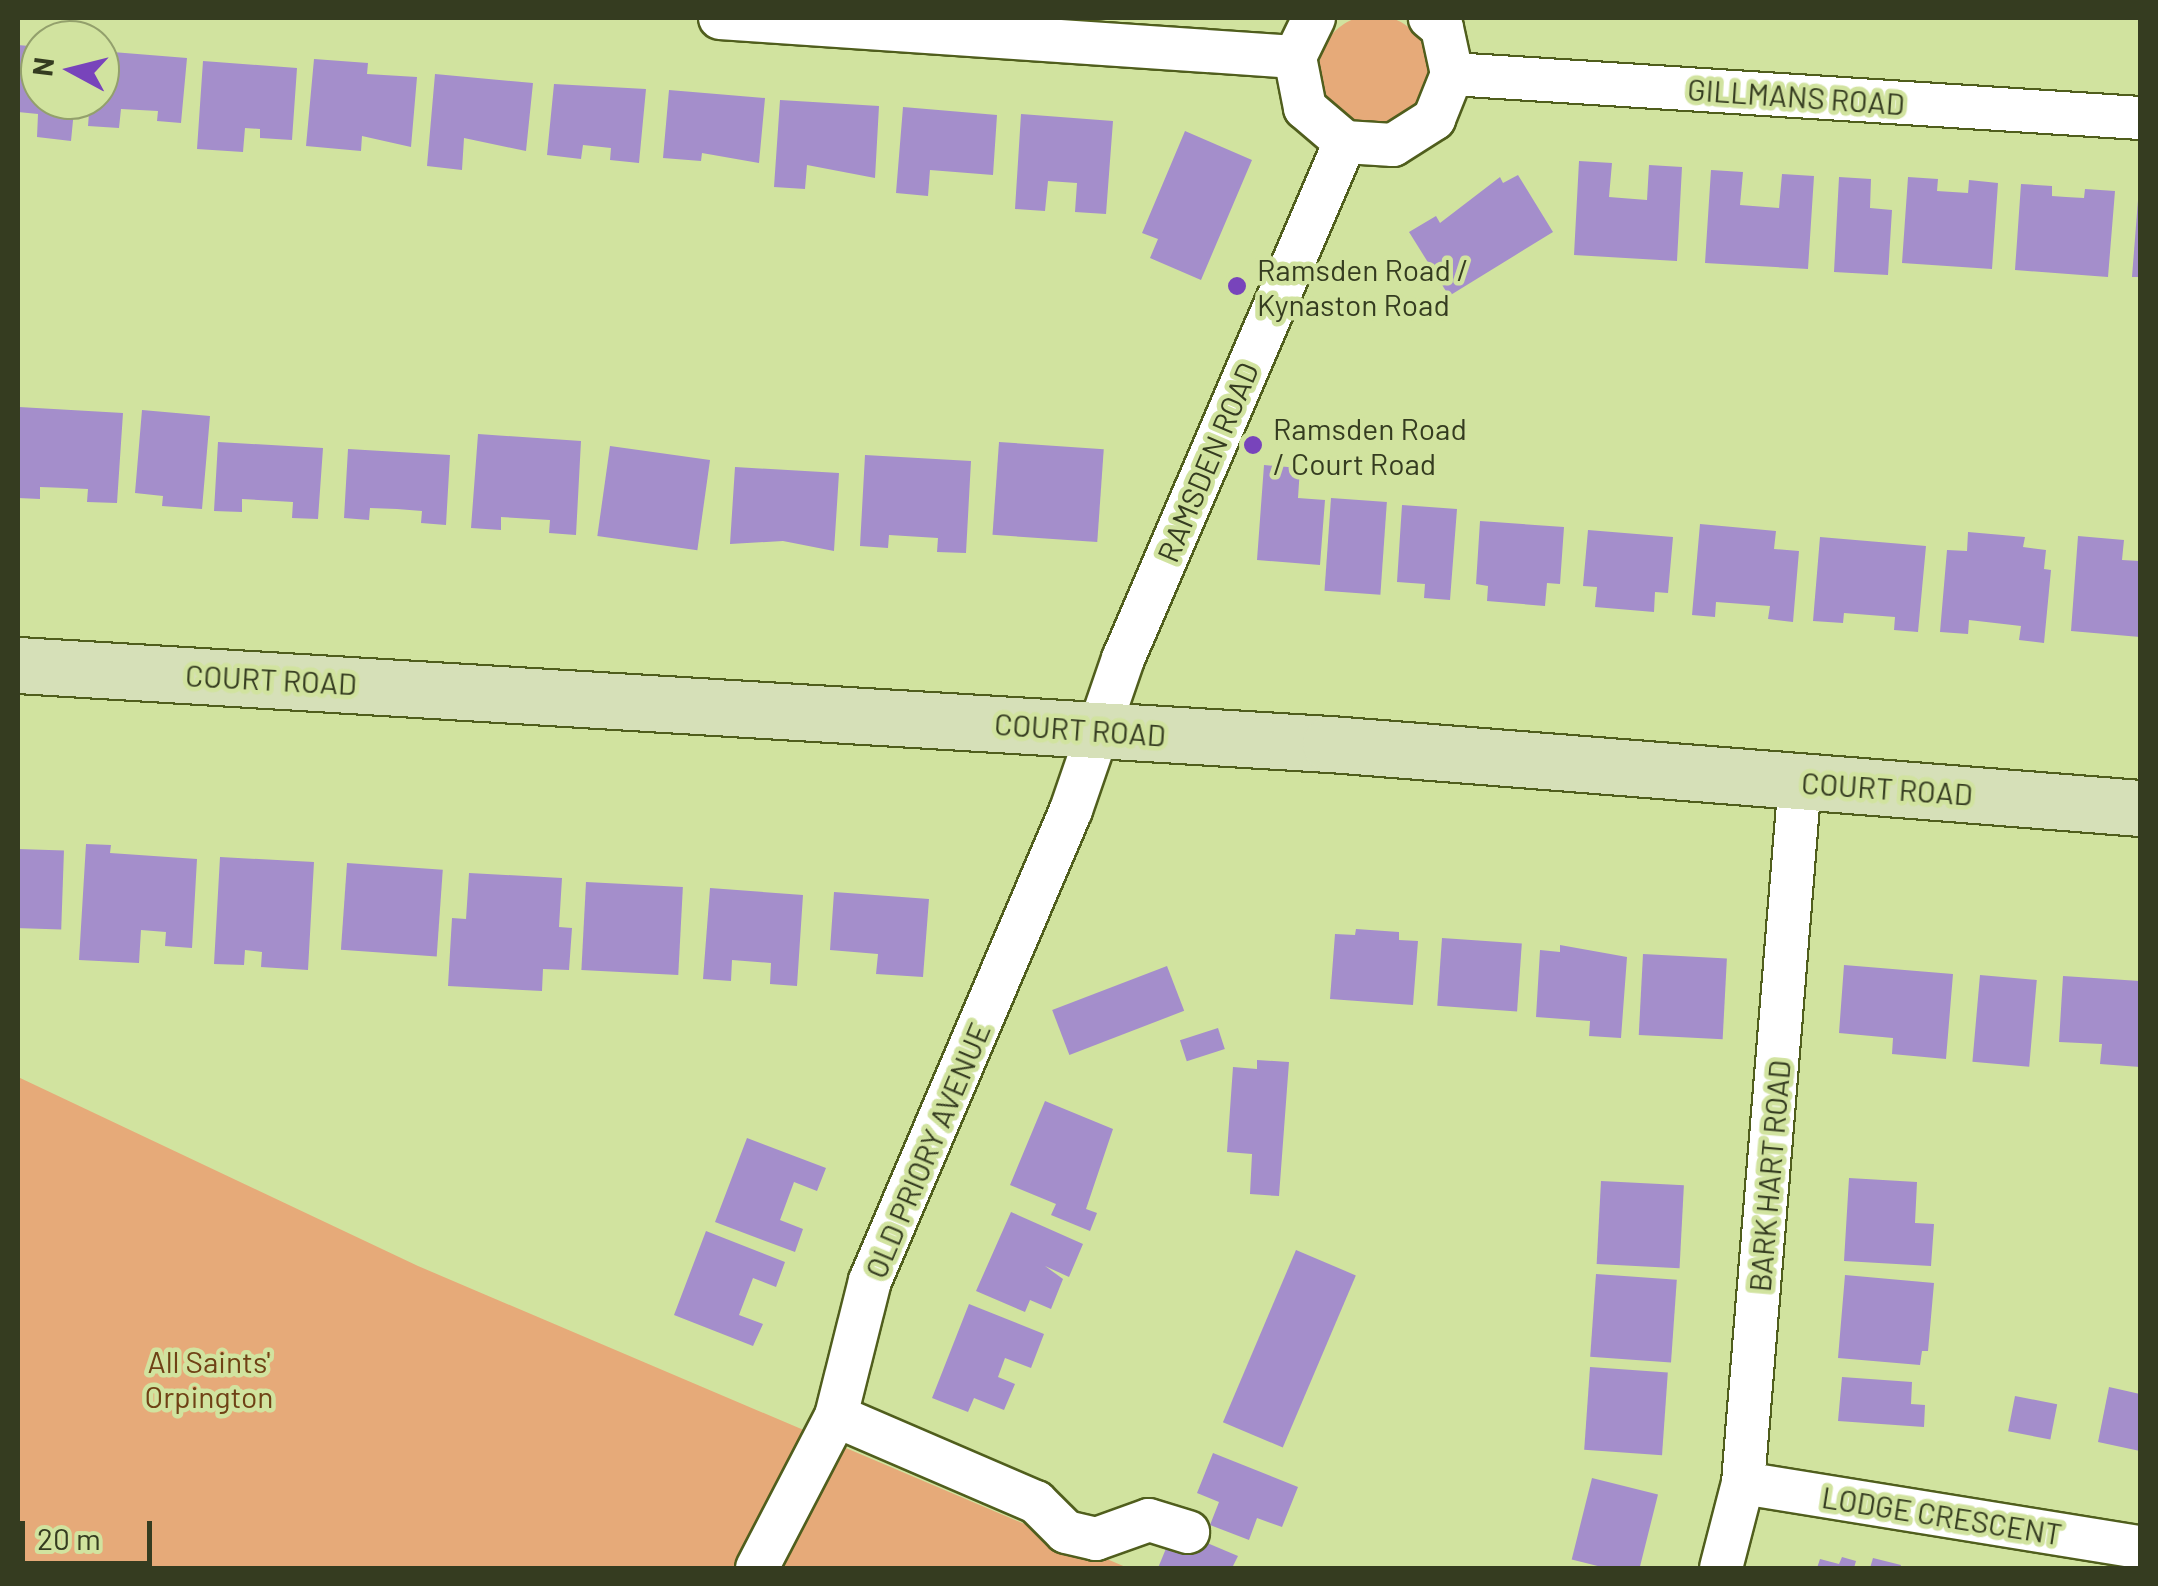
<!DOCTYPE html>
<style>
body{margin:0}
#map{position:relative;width:2158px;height:1586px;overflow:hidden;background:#d1e39f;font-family:Barlow,sans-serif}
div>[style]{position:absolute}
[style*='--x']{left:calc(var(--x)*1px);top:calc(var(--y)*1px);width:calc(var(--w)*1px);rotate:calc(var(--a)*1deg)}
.green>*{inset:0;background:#e6aa79}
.round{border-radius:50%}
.building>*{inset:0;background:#a48ecb;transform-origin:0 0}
.roads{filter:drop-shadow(2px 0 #505e1d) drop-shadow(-2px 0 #505e1d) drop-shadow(0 2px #505e1d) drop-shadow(0 -2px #505e1d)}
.minor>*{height:42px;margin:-21px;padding:0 21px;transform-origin:21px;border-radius:21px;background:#fff}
.primary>*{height:55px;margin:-27.5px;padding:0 27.5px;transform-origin:27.5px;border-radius:27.5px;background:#d6e0b8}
.dots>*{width:28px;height:28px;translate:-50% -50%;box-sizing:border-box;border:5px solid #d1e39f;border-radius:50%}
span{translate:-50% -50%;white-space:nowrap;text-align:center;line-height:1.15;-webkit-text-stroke:9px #d1e39f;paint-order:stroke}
.street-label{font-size:30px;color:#353c20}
.poi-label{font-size:30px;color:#353c20}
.left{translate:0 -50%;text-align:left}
.park-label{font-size:30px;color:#6f4115}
.frame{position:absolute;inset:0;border:20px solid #353c20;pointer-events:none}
.north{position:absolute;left:20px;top:20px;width:100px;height:100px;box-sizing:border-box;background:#d1e39f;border:2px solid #93a06c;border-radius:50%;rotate:277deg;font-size:28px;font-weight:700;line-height:40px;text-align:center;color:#353c20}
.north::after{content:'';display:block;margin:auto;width:35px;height:45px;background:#7844bb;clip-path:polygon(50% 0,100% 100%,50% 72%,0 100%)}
.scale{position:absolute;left:20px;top:1521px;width:132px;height:45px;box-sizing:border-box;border:5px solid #353c20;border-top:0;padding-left:12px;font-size:30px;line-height:35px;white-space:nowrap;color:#353c20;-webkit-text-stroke:8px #d1e39f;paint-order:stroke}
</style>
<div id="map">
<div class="green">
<div class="round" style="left:1319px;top:15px;width:110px;height:110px"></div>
<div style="clip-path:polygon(18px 1077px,418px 1266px,1128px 1568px,18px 1568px)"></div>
</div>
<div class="building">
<div style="clip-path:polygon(18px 45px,40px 47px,40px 100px,75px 100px,71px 141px,37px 137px,38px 114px,18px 112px)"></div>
<div style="clip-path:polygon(100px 51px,187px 58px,181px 123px,157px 121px,158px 111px,121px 109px,119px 128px,88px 126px,90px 100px,100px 100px)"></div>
<div style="clip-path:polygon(314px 59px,368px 63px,367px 74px,417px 77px,411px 147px,362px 136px,361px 151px,306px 146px)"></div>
<div style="clip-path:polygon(203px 61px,297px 68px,292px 140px,260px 138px,260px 129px,245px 128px,243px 152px,197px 149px)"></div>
<div style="clip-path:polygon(435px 74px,533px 83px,526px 151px,464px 138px,462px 170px,427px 166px)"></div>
<div style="clip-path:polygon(554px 84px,646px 89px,639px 163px,610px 160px,611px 148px,583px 145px,581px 159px,547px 155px)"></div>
<div style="clip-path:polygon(669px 90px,765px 98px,759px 163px,702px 153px,701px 161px,663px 158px)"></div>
<div style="clip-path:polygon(780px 100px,879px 106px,875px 178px,807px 165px,805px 189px,774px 187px)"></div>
<div style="clip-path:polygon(903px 107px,997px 115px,993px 175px,930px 170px,928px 196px,896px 193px)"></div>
<div style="clip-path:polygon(1021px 114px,1113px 121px,1106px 214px,1075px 212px,1077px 183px,1048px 181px,1045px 211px,1015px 209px)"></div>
<div style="clip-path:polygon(1185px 131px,1252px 160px,1201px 280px,1150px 258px,1158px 239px,1142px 233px)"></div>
<div style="clip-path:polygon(1579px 161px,1612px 163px,1609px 197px,1647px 200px,1649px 165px,1682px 167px,1677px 261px,1574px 255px)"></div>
<div style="clip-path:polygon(1711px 170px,1743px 172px,1740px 205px,1779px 208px,1782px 174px,1814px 176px,1808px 269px,1705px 263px)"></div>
<div style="clip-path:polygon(1518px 175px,1553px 232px,1449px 296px,1409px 232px,1436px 216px,1440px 223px,1500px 177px,1503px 183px)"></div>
<div style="clip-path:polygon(1839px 177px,1871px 179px,1870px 208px,1892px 210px,1888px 275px,1834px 272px)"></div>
<div style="clip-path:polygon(1908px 177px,1938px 179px,1937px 191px,1968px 193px,1969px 180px,1998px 183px,1992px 269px,1902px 263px)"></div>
<div style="clip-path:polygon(2021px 184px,2052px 186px,2052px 196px,2066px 197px,2084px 198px,2085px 189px,2115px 191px,2108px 277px,2015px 270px)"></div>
<div style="clip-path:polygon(2138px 200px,2140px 200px,2140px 277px,2132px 277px)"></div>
<div style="clip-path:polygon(19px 407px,123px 413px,117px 503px,87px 502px,88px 489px,67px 488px,40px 487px,40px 499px,18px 498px)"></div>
<div style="clip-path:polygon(142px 410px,210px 416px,202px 509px,162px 506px,163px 496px,135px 493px)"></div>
<div style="clip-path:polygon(478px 434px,581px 441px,576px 535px,549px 533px,550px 520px,501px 517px,501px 530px,471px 528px)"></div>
<div style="clip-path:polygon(218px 442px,323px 448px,318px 519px,292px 518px,293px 502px,242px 499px,242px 512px,214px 511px)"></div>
<div style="left:999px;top:442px;width:105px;height:93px;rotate:4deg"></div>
<div style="left:610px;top:446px;width:101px;height:91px;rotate:8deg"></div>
<div style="clip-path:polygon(348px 449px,450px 455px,446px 525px,421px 523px,422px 511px,397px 509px,370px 508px,369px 520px,344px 518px)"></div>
<div style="clip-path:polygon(865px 455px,971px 461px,966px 553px,937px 552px,938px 538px,889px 535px,888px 548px,860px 546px)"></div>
<div style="clip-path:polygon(1264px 465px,1300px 468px,1298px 498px,1325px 500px,1320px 565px,1257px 560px)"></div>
<div style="clip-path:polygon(735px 467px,839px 473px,834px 551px,783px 541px,730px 544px)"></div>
<div style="left:1331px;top:498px;width:56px;height:93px;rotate:4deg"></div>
<div style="clip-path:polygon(1402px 505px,1457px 509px,1450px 600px,1424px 598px,1425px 584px,1397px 582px)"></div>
<div style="clip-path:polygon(1480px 521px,1564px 527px,1560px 584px,1547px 583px,1545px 606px,1487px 601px,1488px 586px,1476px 584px)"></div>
<div style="clip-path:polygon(1700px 524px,1776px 531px,1774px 549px,1799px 551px,1793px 622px,1768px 619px,1770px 606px,1716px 602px,1715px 617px,1692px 615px)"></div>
<div style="clip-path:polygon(1588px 530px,1673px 537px,1668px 593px,1655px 592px,1654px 612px,1595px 607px,1597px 587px,1583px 586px)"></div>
<div style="clip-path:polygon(1968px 532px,2025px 537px,2023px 547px,2046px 550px,2044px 569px,2051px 570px,2044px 643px,2019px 640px,2021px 626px,1969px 620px,1968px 634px,1940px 632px,1947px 550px,1967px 551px)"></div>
<div style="clip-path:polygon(2078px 536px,2124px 540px,2122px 560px,2140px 561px,2140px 637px,2071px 631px)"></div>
<div style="clip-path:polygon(1820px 537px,1926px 546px,1918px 632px,1894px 630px,1895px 617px,1844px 613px,1843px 623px,1813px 621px)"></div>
<div style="clip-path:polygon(86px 844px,111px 845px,110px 853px,197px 859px,192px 948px,165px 946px,166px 932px,141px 930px,139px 963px,79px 960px)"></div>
<div style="left:18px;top:849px;width:46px;height:79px;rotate:2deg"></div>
<div style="clip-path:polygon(220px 857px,314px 862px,308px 970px,261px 967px,262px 952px,245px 950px,244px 965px,214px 964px)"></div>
<div style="left:347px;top:863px;width:96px;height:87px;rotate:4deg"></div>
<div style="clip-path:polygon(469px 873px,562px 878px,559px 927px,572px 928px,569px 970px,543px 969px,542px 991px,448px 986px,452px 918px,466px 919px)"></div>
<div style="left:586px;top:882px;width:97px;height:88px;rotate:3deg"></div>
<div style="clip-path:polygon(710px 888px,803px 895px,797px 986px,770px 984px,771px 963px,732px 960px,731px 981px,703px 979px)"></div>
<div style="clip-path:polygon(834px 892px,929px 899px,923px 977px,876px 974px,878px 954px,830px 950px)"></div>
<div style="clip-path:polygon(1356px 929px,1399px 932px,1399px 940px,1418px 941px,1413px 1005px,1330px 999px,1335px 934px,1355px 935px)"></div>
<div style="left:1442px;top:938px;width:80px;height:68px;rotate:4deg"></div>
<div style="clip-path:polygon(1560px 945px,1627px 957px,1621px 1038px,1589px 1036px,1590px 1021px,1536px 1017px,1540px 950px,1560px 952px)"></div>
<div style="left:1643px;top:954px;width:84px;height:81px;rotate:3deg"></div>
<div style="clip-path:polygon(1844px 965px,1953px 974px,1946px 1059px,1892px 1054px,1893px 1038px,1839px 1033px)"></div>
<div style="left:1167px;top:966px;width:48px;height:123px;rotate:69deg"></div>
<div style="left:1980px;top:975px;width:57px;height:87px;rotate:5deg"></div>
<div style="clip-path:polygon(2063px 976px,2140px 981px,2140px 1067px,2100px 1064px,2102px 1044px,2059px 1042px)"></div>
<div style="left:1218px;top:1028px;width:22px;height:40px;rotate:72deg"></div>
<div style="clip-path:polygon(1257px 1060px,1289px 1062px,1279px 1196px,1250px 1194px,1252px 1154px,1227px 1152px,1233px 1067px,1257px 1069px)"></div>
<div style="clip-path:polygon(1045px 1101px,1113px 1129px,1086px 1209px,1097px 1213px,1090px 1231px,1051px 1215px,1056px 1204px,1010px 1185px)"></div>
<div style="clip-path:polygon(747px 1138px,826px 1168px,817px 1191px,794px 1182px,780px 1220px,803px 1229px,795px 1252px,715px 1222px)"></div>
<div style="clip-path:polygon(1849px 1178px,1917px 1182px,1915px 1223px,1934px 1224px,1931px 1266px,1844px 1261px)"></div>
<div style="left:1601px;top:1181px;width:83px;height:83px;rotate:3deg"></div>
<div style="clip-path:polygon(1011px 1212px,1083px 1244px,1069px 1277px,1045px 1266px,1063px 1279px,1051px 1309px,1030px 1300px,1025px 1312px,976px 1291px)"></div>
<div style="clip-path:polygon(706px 1231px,785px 1262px,776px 1287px,753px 1278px,739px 1315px,763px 1324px,753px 1346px,674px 1315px)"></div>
<div style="left:1296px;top:1250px;width:65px;height:187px;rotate:23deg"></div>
<div style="left:1596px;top:1274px;width:81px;height:83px;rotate:4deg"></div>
<div style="clip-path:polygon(1845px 1275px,1934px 1283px,1928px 1351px,1922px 1351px,1920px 1365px,1838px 1358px)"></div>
<div style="clip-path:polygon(969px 1304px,1044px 1334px,1031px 1368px,1005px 1358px,998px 1377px,1015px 1384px,1004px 1410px,974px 1398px,968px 1412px,932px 1398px)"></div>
<div style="left:1590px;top:1367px;width:78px;height:83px;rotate:4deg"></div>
<div style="clip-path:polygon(1842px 1377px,1912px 1382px,1911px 1404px,1925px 1405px,1924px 1427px,1838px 1421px)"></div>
<div style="clip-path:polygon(2109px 1387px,2140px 1394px,2140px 1451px,2098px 1442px)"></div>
<div style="left:2015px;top:1396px;width:43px;height:36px;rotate:11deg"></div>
<div style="clip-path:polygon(1213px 1453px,1298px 1487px,1282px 1527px,1257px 1518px,1249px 1540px,1210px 1525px,1219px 1502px,1197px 1493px)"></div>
<div style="left:1592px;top:1478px;width:68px;height:84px;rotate:14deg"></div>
<div style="clip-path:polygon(1174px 1529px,1238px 1556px,1232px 1568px,1158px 1568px)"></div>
<div style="clip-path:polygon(1842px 1557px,1856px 1561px,1854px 1568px,1817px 1568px,1820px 1559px,1839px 1564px)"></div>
<div style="clip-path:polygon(1873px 1558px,1901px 1565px,1900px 1568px,1870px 1568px)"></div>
</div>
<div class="roads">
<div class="minor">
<div style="--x:720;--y:18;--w:576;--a:3.88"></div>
<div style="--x:1314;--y:18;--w:43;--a:116"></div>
<div style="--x:1295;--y:57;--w:52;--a:78.9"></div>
<div style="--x:1305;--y:108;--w:52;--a:40.4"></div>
<div style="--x:1345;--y:142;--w:48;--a:3.6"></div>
<div style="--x:1393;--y:145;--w:49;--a:-32.4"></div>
<div style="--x:1434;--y:119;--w:48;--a:-68.2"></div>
<div style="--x:1452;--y:74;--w:47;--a:-102.3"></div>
<div style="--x:1442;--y:28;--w:16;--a:-140"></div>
<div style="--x:1452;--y:74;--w:689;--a:3.66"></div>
<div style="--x:836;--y:1416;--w:218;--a:23.3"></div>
<div style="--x:1036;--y:1502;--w:42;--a:45"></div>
<div style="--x:1066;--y:1532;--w:31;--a:13"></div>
<div style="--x:1096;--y:1539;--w:56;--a:-19.7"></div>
<div style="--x:1149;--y:1520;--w:41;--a:17.1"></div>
<div style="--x:1743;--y:1483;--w:402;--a:9.2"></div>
<div style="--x:757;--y:1568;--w:171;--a:-62.5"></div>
<div style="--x:836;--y:1416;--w:139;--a:-75.9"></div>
<div style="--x:870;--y:1281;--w:512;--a:-66.89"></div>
<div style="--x:1071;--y:810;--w:160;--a:-71"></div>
<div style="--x:1123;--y:659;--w:563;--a:-66.76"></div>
<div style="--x:1721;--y:1568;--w:88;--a:-75.5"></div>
<div style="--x:1743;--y:1483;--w:704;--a:-85.36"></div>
</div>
<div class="primary">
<div style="--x:18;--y:665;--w:1314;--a:3.45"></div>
<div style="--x:1330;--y:744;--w:813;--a:4.52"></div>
</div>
</div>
<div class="dots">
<div style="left:1237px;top:286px;background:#7844bb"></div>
<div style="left:1253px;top:445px;background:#7844bb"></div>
</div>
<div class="street-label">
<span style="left:1796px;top:96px;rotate:4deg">GILLMANS ROAD</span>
<span style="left:1207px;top:462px;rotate:-67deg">RAMSDEN ROAD</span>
<span style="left:271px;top:679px;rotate:3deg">COURT ROAD</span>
<span style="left:1080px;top:729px;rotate:4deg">COURT ROAD</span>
<span style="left:1887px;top:788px;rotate:4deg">COURT ROAD</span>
<span style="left:927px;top:1150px;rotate:-67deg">OLD PRIORY AVENUE</span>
<span style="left:1769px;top:1176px;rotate:-85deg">BARK HART ROAD</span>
<span style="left:1942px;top:1515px;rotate:9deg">LODGE CRESCENT</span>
</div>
<div class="poi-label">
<span class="left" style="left:1257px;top:286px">Ramsden Road /<br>Kynaston Road</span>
<span class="left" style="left:1273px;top:445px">Ramsden Road<br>/ Court Road</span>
</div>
<div class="park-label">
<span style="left:209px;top:1378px">All Saints'<br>Orpington</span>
</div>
<div class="frame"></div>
<div class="north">N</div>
<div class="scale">20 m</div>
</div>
